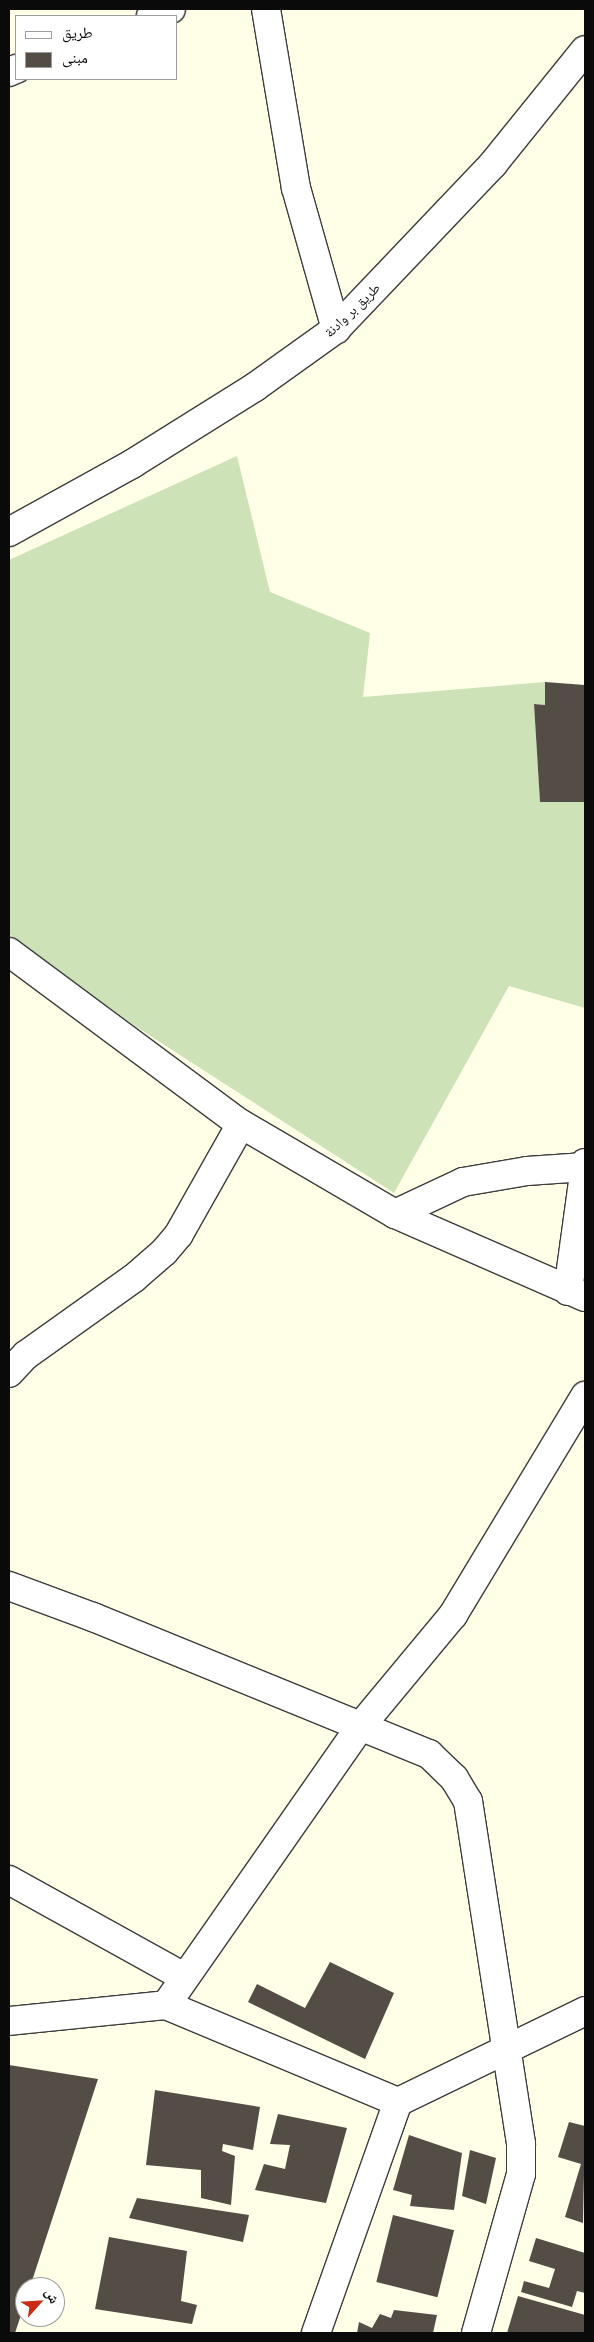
<!DOCTYPE html>
<meta charset="utf-8">
<style>
body{margin:0}
#map{position:relative;width:594px;height:2342px;overflow:hidden;background:#fffee7;font-family:"PT Serif","Noto Naskh Arabic",serif}
div>[style]{position:absolute}
[style*='--x']{left:calc(var(--x)*1px);top:calc(var(--y)*1px);width:calc(var(--w)*1px);rotate:calc(var(--a)*1deg)}
.cemetery>*{inset:0;background:#cde2b7}
.building>*{inset:0;background:#544d45;transform-origin:0 0}
.roads{filter:drop-shadow(1px 0 #3d3d3d) drop-shadow(-1px 0 #3d3d3d) drop-shadow(0 1px #3d3d3d) drop-shadow(0 -1px #3d3d3d)}
.minor>*{height:28px;margin:-14px;padding:0 14px;transform-origin:14px;border-radius:14px;background:#fff}
.tertiary>*{height:28px;margin:-14px;padding:0 14px;transform-origin:14px;border-radius:14px;background:#fff}
span{translate:-50% -50%;white-space:nowrap;text-align:center;line-height:1.15;-webkit-text-stroke:5px #fff;paint-order:stroke}
.street-label{font-size:14px;color:#0a0a0a}
.frame{position:absolute;inset:0;border:10px solid #0a0a0a;pointer-events:none}
.legend{position:absolute;left:15px;top:15px;width:162px;height:65px;box-sizing:border-box;background:#fff;border:1px solid #9d9d9d;margin:0;padding:6px 9px;list-style:none;font-size:15px;color:#0a0a0a}
.legend li{display:flex;align-items:center;gap:10px;height:25px}
.legend b{width:25px;border:1px solid #9d9d9d}
.north{position:absolute;left:15px;top:2277px;width:50px;height:50px;box-sizing:border-box;background:#fff;border:1px solid #9d9d9d;border-radius:50%;rotate:64deg;font-size:14px;font-weight:700;line-height:20px;text-align:center;color:#0a0a0a}
.north::after{content:'';display:block;margin:auto;width:18px;height:22px;background:#c62c16;clip-path:polygon(50% 0,100% 100%,50% 72%,0 100%)}
</style>
<div id="map">
<div class="cemetery">
<div style="clip-path:polygon(237px 456px,270px 592px,370px 633px,363px 697px,545px 682px,545px 705px,534px 704px,540px 802px,585px 802px,585px 1008px,509px 986px,394px 1193px,135px 1026px,9px 934px,9px 560px)"></div>
</div>
<div class="building">
<div style="clip-path:polygon(545px 682px,585px 685px,585px 802px,540px 802px,534px 704px,545px 705px)"></div>
<div style="clip-path:polygon(330px 1962px,394px 1993px,365px 2059px,248px 2002px,257px 1984px,305px 2008px)"></div>
<div style="clip-path:polygon(9px 2065px,98px 2079px,30px 2287px,25px 2287px,25px 2303px,15px 2333px,9px 2333px)"></div>
<div style="clip-path:polygon(155px 2090px,260px 2107px,253px 2150px,223px 2144px,222px 2151px,235px 2156px,231px 2205px,201px 2198px,201px 2170px,146px 2165px)"></div>
<div style="clip-path:polygon(278px 2114px,347px 2128px,326px 2203px,255px 2190px,264px 2164px,285px 2169px,290px 2145px,270px 2144px)"></div>
<div style="clip-path:polygon(569px 2122px,585px 2126px,583px 2223px,565px 2217px,581px 2164px,558px 2157px)"></div>
<div style="clip-path:polygon(409px 2135px,462px 2153px,454px 2210px,410px 2206px,412px 2195px,393px 2190px)"></div>
<div style="clip-path:polygon(470px 2150px,496px 2158px,486px 2204px,462px 2196px)"></div>
<div style="clip-path:polygon(137px 2198px,249px 2215px,243px 2242px,129px 2218px)"></div>
<div style="left:393px;top:2215px;width:63px;height:69px;rotate:14deg"></div>
<div style="clip-path:polygon(109px 2237px,187px 2251px,181px 2301px,197px 2305px,192px 2324px,95px 2309px)"></div>
<div style="clip-path:polygon(536px 2238px,585px 2253px,585px 2293px,577px 2291px,572px 2307px,521px 2292px,524px 2281px,549px 2288px,555px 2269px,529px 2261px)"></div>
<div style="clip-path:polygon(518px 2296px,585px 2315px,585px 2333px,507px 2333px)"></div>
<div style="clip-path:polygon(394px 2310px,437px 2315px,433px 2333px,357px 2333px,359px 2322px,372px 2328px,380px 2314px,391px 2318px)"></div>
</div>
<div class="roads">
<div class="minor">
<div style="--x:266;--y:9;--w:181;--a:80.5"></div>
<div style="--x:296;--y:188;--w:147;--a:74.2"></div>
<div style="--x:151;--y:16;--w:21;--a:-19"></div>
<div style="--x:9;--y:72;--w:8;--a:-23"></div>
<div style="--x:9;--y:952;--w:289;--a:36.6"></div>
<div style="--x:241;--y:1124;--w:178;--a:30.3"></div>
<div style="--x:395;--y:1214;--w:207;--a:23.6"></div>
<div style="--x:395;--y:1214;--w:75;--a:-25.2"></div>
<div style="--x:463;--y:1182;--w:65;--a:-9.8"></div>
<div style="--x:527;--y:1171;--w:58;--a:-3.9"></div>
<div style="--x:585;--y:1167;--w:4;--a:-90"></div>
<div style="--x:568;--y:1291;--w:125;--a:-82.2"></div>
<div style="--x:9;--y:1373;--w:25;--a:-47"></div>
<div style="--x:26;--y:1355;--w:133;--a:-35.5"></div>
<div style="--x:134;--y:1278;--w:40;--a:-41"></div>
<div style="--x:164;--y:1252;--w:23;--a:-50"></div>
<div style="--x:179;--y:1234;--w:126;--a:-60.6"></div>
<div style="--x:9;--y:1586;--w:90;--a:20.3"></div>
<div style="--x:93;--y:1617;--w:363;--a:22.2"></div>
<div style="--x:429;--y:1754;--w:35;--a:44"></div>
<div style="--x:454;--y:1778;--w:27;--a:59"></div>
<div style="--x:468;--y:1801;--w:347;--a:81.2"></div>
<div style="--x:521;--y:2144;--w:30;--a:90"></div>
<div style="--x:521;--y:2174;--w:165;--a:105.8"></div>
<div style="--x:9;--y:1880;--w:200;--a:29"></div>
<div style="--x:166;--y:2005;--w:339;--a:-55.1"></div>
<div style="--x:360;--y:1727;--w:146;--a:-50.3"></div>
<div style="--x:453;--y:1615;--w:256;--a:-58.9"></div>
<div style="--x:9;--y:2021;--w:158;--a:-5.8"></div>
<div style="--x:166;--y:2005;--w:251;--a:22.7"></div>
<div style="--x:398;--y:2102;--w:208;--a:-25.9"></div>
<div style="--x:316;--y:2333;--w:245;--a:-70.5"></div>
</div>
<div class="tertiary">
<div style="--x:9;--y:532;--w:141;--a:-28.9"></div>
<div style="--x:132;--y:464;--w:145;--a:-32"></div>
<div style="--x:255;--y:387;--w:100;--a:-35.6"></div>
<div style="--x:336;--y:329;--w:228;--a:-46.4"></div>
<div style="--x:493;--y:164;--w:146;--a:-51.1"></div>
</div>
</div>
<div class="street-label">
<span style="left:352px;top:310px;rotate:-44deg">طريق بر وادنة</span>
</div>
<div class="frame"></div>
<ul class="legend">
<li><b style="height:6px;background:#fff"></b>طريق</li>
<li><b style="height:14px;background:#544d45"></b>مبنى</li>
</ul>
<div class="north">ش</div>
</div>
